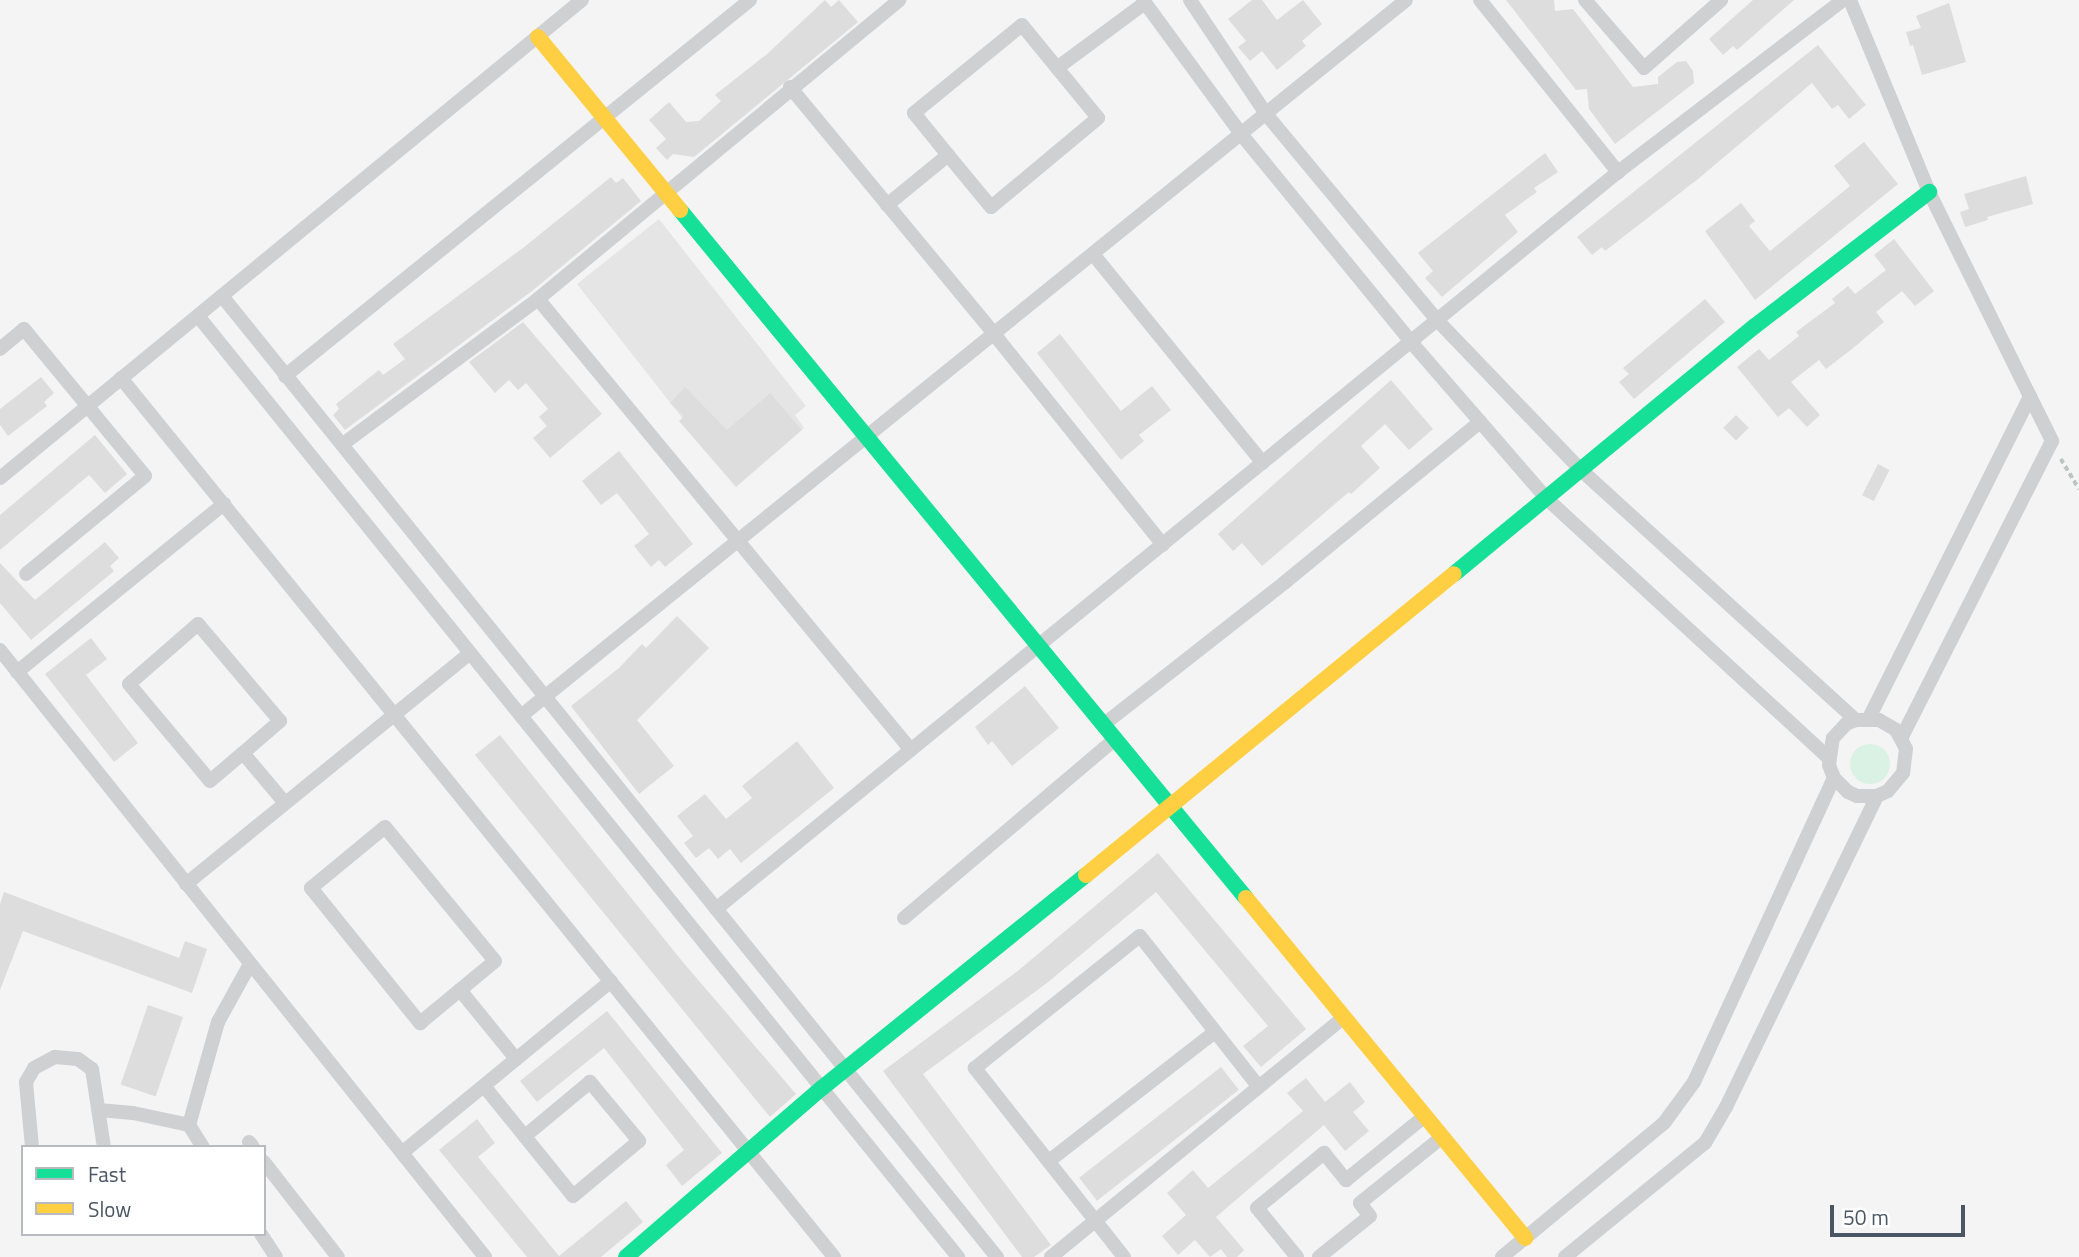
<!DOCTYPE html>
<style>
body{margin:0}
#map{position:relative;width:2079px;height:1257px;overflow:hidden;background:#f4f4f4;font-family:"Titillium Web",sans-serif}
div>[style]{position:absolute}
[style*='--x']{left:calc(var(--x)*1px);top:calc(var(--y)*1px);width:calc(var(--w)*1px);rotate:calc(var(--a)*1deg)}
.education>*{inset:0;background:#e6e5e6}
.green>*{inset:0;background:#d9f2e3}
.round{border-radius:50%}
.building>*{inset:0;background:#ddddde;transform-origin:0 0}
.path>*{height:3.5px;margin-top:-1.75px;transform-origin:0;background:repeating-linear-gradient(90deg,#bcc7c4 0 5px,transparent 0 8.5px)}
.street>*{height:14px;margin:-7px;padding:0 7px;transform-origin:7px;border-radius:7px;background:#ced0d2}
.fast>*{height:16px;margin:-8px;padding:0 8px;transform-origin:8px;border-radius:8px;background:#16e098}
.slow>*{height:16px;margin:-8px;padding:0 8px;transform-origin:8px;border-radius:8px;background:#ffcf43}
span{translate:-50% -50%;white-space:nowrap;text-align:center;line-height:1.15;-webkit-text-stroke:6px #fff;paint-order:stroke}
.legend{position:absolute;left:21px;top:1145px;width:245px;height:91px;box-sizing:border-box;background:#fff;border:2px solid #b7bbc0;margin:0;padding:9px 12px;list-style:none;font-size:21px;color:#4a5661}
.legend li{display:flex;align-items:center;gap:14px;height:35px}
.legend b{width:35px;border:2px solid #b7bbc0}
.scale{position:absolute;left:1830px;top:1205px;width:135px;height:32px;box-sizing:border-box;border:4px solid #4a5661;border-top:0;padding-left:9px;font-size:21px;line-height:24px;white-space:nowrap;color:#4a5661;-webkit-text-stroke:5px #fff;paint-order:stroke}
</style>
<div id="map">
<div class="education">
<div style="clip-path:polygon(659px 219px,806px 406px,795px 415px,804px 428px,734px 484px,577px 284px)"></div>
</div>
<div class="green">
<div class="round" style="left:1850px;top:744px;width:40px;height:40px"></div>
</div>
<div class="building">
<div style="clip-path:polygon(825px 0,831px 7px,839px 0,858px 22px,694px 157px,673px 154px,667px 160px,656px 148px,666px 139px,649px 120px,669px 102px,686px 122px,699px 121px,721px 101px,715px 95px,767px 54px)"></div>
<div style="clip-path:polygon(1252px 0,1262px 0,1277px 20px,1303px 0,1322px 24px,1302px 41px,1306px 46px,1277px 70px,1262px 51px,1250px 61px,1238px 47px,1246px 41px,1228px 19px)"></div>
<div style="clip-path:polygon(1506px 0,1554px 0,1555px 11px,1573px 9px,1633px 87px,1658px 84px,1658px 77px,1677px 62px,1686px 61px,1693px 71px,1694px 83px,1615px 144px,1589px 109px,1587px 89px,1576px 90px)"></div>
<div style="clip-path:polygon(1753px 0,1794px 0,1737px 50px,1733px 46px,1723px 55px,1709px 39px)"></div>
<div style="clip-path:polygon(1949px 3px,1966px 62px,1922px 75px,1913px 45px,1910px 46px,1906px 32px,1921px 28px,1916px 16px)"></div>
<div style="clip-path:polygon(1818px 45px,1866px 105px,1849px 119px,1838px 105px,1832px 109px,1812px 83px,1698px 179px,1605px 251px,1602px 247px,1592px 255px,1577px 237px)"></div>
<div style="clip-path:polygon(1864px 142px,1898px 184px,1755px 300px,1705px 231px,1741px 203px,1755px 221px,1749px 226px,1770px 251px,1850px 186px,1834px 166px)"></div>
<div style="clip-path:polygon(1545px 153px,1558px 172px,1534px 188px,1537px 192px,1505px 215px,1518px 232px,1442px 297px,1425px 278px,1433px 271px,1418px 253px)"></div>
<div style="clip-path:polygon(2026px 176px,2033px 204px,1987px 217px,1988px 220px,1965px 227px,1960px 212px,1969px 209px,1964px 194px)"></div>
<div style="clip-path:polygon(611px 177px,616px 183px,623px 178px,641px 201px,532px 291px,345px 430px,333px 415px,339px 409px,336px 404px,379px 370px,383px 375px,405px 359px,393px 344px,523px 248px)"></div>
<div style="clip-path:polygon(1894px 239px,1934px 291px,1915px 306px,1902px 291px,1876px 312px,1884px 322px,1852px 349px,1826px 369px,1819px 360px,1791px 382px,1820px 415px,1807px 427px,1789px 408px,1778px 417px,1737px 367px,1759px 349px,1769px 360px,1799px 336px,1796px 332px,1835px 303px,1832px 299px,1848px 286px,1855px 294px,1886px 270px,1874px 255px)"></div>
<div style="clip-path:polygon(1705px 299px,1725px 322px,1634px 399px,1619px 382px,1629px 374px,1623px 368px)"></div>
<div style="clip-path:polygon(523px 322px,602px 414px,550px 458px,533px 438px,547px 426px,539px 417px,548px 409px,526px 383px,518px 390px,509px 380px,495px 393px,469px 362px)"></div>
<div style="clip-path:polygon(1060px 334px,1121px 411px,1152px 386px,1171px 410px,1139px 435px,1144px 441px,1121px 460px,1037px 353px)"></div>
<div style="clip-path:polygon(41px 377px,54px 393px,44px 402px,47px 406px,8px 436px,0 425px,0 409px)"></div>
<div style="clip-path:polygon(1391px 380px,1433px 429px,1409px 450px,1385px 424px,1361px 446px,1380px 468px,1351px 494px,1349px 492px,1262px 566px,1242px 543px,1233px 551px,1218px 534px)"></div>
<div style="clip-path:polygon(685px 387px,727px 430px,770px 393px,802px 430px,736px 487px,679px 421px,684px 416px,670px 403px)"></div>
<div style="left:1736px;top:415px;width:18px;height:18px;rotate:45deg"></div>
<div style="clip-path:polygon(95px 435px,127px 474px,105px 493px,89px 475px,0 550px,0 515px)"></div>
<div style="clip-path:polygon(619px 451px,693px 544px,665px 567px,659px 560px,651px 567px,634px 546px,649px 534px,617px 493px,601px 505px,582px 481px)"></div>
<div style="left:1878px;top:464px;width:13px;height:35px;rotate:27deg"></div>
<div style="clip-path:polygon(105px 542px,119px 558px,110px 566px,114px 571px,31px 640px,0 603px,0 563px,35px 600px)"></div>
<div style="clip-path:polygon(677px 616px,709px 648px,637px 720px,674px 766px,639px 794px,571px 706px,619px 668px,642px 644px,646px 648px)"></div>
<div style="clip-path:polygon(91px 638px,107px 659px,86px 675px,138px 743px,114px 762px,45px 674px)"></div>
<div style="clip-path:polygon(1025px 686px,1059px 728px,1012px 766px,992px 741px,988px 745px,975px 727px)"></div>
<div style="clip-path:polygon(500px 735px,682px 961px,796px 1094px,770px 1117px,475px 755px)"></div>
<div style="clip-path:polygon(797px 741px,834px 788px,741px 863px,730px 849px,718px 859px,709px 848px,696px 858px,684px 843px,693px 836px,677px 816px,705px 794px,726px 819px,752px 798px,742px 786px)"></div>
<div style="clip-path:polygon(1158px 853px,1306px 1029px,1261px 1067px,1243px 1046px,1268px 1026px,1156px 892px,1047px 983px,923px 1074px,1051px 1245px,1034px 1257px,1022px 1257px,883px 1071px,1019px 970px)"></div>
<div style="clip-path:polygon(4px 892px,179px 958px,185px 941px,207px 949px,192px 993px,23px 931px,0 990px,0 904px)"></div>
<div style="left:148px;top:1005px;width:37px;height:84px;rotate:19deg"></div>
<div style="clip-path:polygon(607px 1011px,722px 1153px,682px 1186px,666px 1165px,684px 1150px,604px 1048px,537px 1102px,520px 1081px)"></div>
<div style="left:1221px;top:1067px;width:29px;height:180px;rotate:52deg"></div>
<div style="clip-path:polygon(1306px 1078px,1325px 1102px,1350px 1082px,1365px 1102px,1353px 1112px,1369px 1131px,1345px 1151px,1324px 1125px,1216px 1217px,1244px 1250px,1237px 1257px,1227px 1257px,1221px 1249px,1210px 1257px,1195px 1240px,1178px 1255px,1162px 1236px,1186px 1215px,1167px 1193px,1193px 1170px,1208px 1188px,1303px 1111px,1287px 1093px)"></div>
<div style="clip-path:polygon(477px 1119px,495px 1143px,478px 1157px,559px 1256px,626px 1201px,643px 1222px,601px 1257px,527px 1257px,439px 1150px)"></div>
</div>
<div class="path">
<div style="--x:2061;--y:459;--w:35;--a:59"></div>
</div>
<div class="street">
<div style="--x:1143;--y:0;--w:166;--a:53.8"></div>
<div style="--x:1241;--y:134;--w:269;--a:50.7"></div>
<div style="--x:1411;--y:342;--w:206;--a:49.1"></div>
<div style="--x:1546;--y:498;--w:383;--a:42.6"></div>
<div style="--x:1190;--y:0;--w:137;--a:56.3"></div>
<div style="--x:1266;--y:114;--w:268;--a:50.3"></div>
<div style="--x:1437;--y:320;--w:208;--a:46.2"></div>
<div style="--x:1581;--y:470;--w:372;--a:42.3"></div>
<div style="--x:1856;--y:720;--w:23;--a:0"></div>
<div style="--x:1879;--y:720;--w:20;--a:30"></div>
<div style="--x:1896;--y:730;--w:21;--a:62"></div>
<div style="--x:1906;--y:749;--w:24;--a:97"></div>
<div style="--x:1903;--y:773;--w:23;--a:130"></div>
<div style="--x:1888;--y:791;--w:12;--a:156"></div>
<div style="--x:1877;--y:796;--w:20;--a:180"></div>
<div style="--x:1857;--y:796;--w:10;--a:-156"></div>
<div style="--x:1848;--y:792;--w:20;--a:-135"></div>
<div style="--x:1834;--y:778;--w:14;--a:-111"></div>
<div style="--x:1829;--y:765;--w:27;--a:-82"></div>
<div style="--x:1833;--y:738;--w:19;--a:-47"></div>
<div style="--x:1846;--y:724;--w:11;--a:-22"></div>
<div style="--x:1480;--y:0;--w:221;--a:51.3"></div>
<div style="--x:1585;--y:0;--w:90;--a:49.1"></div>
<div style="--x:1644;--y:68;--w:103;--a:-41.4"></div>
<div style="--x:1850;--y:0;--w:208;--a:67.6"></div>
<div style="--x:1929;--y:192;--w:278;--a:63.7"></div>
<div style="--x:2052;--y:441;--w:333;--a:116.9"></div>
<div style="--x:1057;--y:68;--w:109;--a:-36.5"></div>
<div style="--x:790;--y:87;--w:320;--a:50.4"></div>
<div style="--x:994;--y:334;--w:270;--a:51.3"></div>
<div style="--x:887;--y:205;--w:79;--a:-39.3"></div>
<div style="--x:948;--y:155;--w:54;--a:-129"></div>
<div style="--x:914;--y:113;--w:139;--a:-39.2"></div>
<div style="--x:1022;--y:25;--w:120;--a:50.7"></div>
<div style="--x:1098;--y:118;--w:139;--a:140.2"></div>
<div style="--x:991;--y:207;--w:67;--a:-129.6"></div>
<div style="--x:1093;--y:254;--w:269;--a:50.9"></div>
<div style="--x:222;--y:296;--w:1235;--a:51.12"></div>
<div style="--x:538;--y:299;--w:585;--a:50.41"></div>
<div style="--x:198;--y:316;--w:1210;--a:51.07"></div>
<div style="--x:0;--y:349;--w:31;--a:-40"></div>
<div style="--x:24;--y:329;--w:190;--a:50.5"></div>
<div style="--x:145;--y:476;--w:154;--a:140.5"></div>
<div style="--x:285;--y:376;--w:598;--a:-38.96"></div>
<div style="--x:121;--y:378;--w:1132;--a:50.95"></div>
<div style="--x:343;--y:444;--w:243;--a:-36.6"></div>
<div style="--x:538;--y:299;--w:469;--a:-39.6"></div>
<div style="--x:0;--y:478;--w:753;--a:-39.4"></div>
<div style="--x:0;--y:650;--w:777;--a:51.37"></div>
<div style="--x:17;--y:672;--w:267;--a:-39.1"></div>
<div style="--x:521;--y:716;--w:1138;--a:-38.97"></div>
<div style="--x:1869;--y:718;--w:360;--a:-63.4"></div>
<div style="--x:1103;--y:725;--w:230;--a:-38.1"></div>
<div style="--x:1284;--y:583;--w:254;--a:-39.4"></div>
<div style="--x:243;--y:753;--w:49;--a:-40.9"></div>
<div style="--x:280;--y:721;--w:127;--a:-130.2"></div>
<div style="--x:198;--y:624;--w:91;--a:139"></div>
<div style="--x:129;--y:684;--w:126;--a:50.1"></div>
<div style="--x:210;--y:781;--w:43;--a:-40.3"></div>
<div style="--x:243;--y:753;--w:65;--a:50"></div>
<div style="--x:186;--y:884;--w:366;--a:-39.1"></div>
<div style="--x:716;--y:909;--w:1165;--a:-39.25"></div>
<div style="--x:1618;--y:172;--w:283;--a:-37.4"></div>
<div style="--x:904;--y:918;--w:277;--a:-40.3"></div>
<div style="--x:460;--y:990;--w:45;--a:-39.6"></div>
<div style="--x:495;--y:961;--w:173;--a:-129.4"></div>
<div style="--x:385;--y:827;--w:96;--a:140.5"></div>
<div style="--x:311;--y:888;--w:174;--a:51.1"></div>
<div style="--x:420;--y:1023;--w:52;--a:-39.5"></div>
<div style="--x:460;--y:990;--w:89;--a:50.9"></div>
<div style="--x:484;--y:1086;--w:141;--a:51"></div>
<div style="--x:573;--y:1196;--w:86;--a:-39.8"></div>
<div style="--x:639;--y:1141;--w:77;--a:-129.7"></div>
<div style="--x:590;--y:1082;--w:85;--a:140.3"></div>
<div style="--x:99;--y:1110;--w:34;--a:5"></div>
<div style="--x:133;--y:1113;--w:57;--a:12.1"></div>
<div style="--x:189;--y:1125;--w:107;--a:-74.3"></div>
<div style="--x:218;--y:1022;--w:66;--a:-61.1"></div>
<div style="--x:189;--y:1125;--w:26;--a:58"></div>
<div style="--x:249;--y:1142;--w:6;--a:51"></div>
<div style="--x:32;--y:1147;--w:65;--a:-95.3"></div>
<div style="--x:26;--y:1082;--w:16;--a:-60"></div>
<div style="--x:34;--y:1068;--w:24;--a:-28"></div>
<div style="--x:55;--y:1057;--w:23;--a:5"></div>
<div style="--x:78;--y:1059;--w:17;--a:36"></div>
<div style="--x:92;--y:1069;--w:79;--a:81.3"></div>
<div style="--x:403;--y:1152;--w:269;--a:-39.4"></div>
<div style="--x:1049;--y:1161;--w:210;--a:-37.9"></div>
<div style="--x:264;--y:1162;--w:120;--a:52.1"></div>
<div style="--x:261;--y:1234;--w:27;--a:57"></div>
<div style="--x:1051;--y:1257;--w:379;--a:-39.3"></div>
<div style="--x:1124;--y:1257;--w:241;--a:-128.3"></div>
<div style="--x:975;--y:1068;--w:211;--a:-38.7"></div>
<div style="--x:1140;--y:936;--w:192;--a:51.8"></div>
<div style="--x:1297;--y:1257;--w:63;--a:-129.2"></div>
<div style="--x:1257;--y:1208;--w:87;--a:-39.4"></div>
<div style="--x:1324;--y:1153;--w:35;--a:51"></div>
<div style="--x:1346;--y:1180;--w:102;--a:-39"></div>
<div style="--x:1319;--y:1257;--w:65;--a:-38.8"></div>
<div style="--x:1370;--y:1216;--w:16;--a:-128"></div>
<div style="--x:1360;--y:1203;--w:105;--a:-38.8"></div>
<div style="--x:1502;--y:1257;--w:210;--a:-39.6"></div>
<div style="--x:1664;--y:1123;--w:51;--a:-53.8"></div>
<div style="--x:1694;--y:1082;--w:335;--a:-65.3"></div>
<div style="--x:1565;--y:1257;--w:181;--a:-39.2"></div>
<div style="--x:1705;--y:1143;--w:42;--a:-59.7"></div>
<div style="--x:1726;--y:1107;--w:346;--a:-64.1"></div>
</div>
<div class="fast">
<div style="--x:680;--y:210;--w:891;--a:50.56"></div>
<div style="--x:1454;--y:574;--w:390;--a:-39.5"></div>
<div style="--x:1755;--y:326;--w:220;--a:-37.6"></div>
<div style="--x:626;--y:1257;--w:259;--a:-40.8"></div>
<div style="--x:822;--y:1088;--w:339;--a:-38.9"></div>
</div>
<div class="slow">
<div style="--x:538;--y:37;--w:224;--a:50.6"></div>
<div style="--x:1086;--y:875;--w:475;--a:-39.3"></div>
<div style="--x:1246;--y:898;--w:440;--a:50.6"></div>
</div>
<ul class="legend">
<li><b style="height:9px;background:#16e098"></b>Fast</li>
<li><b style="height:9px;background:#ffcf43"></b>Slow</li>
</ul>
<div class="scale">50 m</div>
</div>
